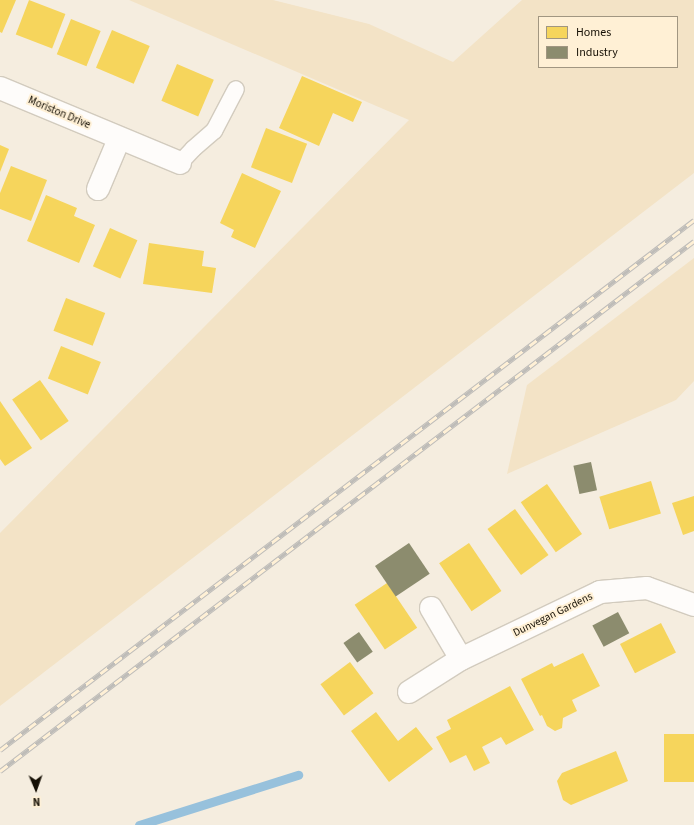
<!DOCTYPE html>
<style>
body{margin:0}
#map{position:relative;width:694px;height:825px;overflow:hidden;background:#f5eddf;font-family:"Source Sans 3",sans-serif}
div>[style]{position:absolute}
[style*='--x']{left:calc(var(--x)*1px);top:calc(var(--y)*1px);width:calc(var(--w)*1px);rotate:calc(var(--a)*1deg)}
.green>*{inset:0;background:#f3e3c6}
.homes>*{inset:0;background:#f6d55c;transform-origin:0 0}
.industry>*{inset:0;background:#8c8c6e;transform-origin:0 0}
.stream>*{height:9px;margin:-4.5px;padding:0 4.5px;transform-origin:4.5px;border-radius:4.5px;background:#97c1dc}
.roads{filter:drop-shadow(1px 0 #d2cbbe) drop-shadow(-1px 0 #d2cbbe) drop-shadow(0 1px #d2cbbe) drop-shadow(0 -1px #d2cbbe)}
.service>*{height:16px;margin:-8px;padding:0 8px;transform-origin:8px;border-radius:8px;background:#fefcfa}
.minor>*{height:22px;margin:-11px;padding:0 11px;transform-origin:11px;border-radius:11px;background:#fefcfa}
.rail>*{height:4.5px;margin-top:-2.25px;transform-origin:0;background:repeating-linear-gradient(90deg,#fff0d5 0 9px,#bebcb8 0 18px);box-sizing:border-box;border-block:1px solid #bebcb8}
span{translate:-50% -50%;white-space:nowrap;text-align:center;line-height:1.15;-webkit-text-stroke:4px #fff0d5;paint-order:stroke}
.street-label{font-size:11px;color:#150f04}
.legend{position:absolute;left:538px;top:16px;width:140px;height:52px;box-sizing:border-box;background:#fff0d5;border:1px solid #a19681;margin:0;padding:5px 7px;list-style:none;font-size:12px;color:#150f04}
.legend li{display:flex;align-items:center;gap:8px;height:20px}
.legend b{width:20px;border:1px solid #a19681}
.north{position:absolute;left:16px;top:769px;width:40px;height:40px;-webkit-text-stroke:3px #fff0d5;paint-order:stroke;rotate:178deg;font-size:11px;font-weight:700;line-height:16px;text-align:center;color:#150f04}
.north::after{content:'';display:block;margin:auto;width:14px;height:18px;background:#150f04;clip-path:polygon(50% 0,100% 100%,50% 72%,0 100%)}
</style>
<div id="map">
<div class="green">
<div style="clip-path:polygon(evenodd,129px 0,273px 0,369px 24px,453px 62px,522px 0,694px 0,694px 173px,0 706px,0 533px,409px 120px,129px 0,539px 17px,677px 17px,677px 67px,539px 67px,539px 17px)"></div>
<div style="clip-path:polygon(694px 258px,694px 381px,676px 400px,507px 474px,527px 385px)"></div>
</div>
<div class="homes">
<div style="clip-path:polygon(0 0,16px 0,2px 33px,0 32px)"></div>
<div style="left:29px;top:0;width:39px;height:37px;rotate:21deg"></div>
<div style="left:71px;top:19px;width:32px;height:38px;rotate:22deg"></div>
<div style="left:112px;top:30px;width:41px;height:41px;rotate:23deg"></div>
<div style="left:177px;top:64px;width:40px;height:40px;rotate:23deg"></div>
<div style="clip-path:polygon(302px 76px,362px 102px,353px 122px,333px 113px,319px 146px,279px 128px)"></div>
<div style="left:266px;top:128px;width:44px;height:42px;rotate:21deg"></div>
<div style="clip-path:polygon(0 145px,9px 149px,0 172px)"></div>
<div style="clip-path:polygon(11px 166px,47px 180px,31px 221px,0 209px,0 193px)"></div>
<div style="clip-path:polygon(242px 173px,281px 191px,255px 248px,231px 237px,234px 230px,220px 223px)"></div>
<div style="clip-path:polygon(46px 195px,77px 208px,74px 216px,95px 225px,79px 263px,27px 241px)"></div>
<div style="left:110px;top:228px;width:30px;height:42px;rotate:24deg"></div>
<div style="clip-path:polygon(149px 243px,204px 251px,202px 266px,216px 268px,212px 293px,143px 284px)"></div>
<div style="left:66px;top:298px;width:42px;height:35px;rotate:21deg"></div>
<div style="left:61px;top:346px;width:43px;height:35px;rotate:22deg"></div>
<div style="left:40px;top:380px;width:50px;height:34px;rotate:55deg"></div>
<div style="clip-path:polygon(0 401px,32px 448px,5px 466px,0 459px)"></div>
<div style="left:651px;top:481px;width:34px;height:54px;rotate:73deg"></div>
<div style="left:547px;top:484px;width:61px;height:32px;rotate:55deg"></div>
<div style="clip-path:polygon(694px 496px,694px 531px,683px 535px,672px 503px)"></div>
<div style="left:515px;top:509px;width:57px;height:34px;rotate:54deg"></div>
<div style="left:469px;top:543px;width:58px;height:36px;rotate:56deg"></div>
<div style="left:387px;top:583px;width:54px;height:39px;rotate:56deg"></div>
<div style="left:661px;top:623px;width:33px;height:46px;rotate:63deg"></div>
<div style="clip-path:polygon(583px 653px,600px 686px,572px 700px,577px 711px,563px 718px,562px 728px,555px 731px,547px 726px,542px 715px,540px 716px,521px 679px,552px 663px,554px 667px)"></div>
<div style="left:350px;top:662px;width:39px;height:37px;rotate:53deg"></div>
<div style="clip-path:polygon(510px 686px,534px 730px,506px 745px,501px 737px,482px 747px,490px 763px,474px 771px,466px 755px,450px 763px,436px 737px,451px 729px,447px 720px)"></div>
<div style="clip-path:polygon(376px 712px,398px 741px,416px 727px,433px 749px,389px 782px,351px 731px)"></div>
<div style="left:664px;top:734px;width:30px;height:48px"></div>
<div style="clip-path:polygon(616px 751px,628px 781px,571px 805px,563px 800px,557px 781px,562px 773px)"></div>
</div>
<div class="industry">
<div style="left:591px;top:462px;width:29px;height:18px;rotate:78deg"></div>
<div style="left:409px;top:543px;width:37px;height:41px;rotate:56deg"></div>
<div style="left:618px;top:612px;width:24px;height:29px;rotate:62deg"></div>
<div style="left:359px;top:632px;width:24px;height:19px;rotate:55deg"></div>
</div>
<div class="stream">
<div style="--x:139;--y:825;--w:167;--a:-17.5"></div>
</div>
<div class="roads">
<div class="service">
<div style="--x:180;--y:163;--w:19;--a:-47"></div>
<div style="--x:193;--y:149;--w:28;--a:-41"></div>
<div style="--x:214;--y:131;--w:47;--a:-62.4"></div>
</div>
<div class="minor">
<div style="--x:0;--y:88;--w:195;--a:22.6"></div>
<div style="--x:98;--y:189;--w:54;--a:-67.2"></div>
<div style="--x:431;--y:608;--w:59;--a:59.5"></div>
<div style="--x:409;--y:692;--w:62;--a:-32.4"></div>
<div style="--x:461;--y:659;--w:154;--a:-25.7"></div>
<div style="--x:600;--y:592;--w:47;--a:-4.9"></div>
<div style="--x:647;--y:588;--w:50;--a:19.9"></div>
</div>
</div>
<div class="rail">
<div style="--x:0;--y:750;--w:873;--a:-37.37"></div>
<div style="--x:0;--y:771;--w:873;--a:-37.37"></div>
</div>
<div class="street-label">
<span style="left:59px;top:113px;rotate:23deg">Moriston Drive</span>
<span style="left:553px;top:615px;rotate:-26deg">Dunvegan Gardens</span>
</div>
<ul class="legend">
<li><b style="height:11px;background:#f6d55c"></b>Homes</li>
<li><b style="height:11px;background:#8c8c6e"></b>Industry</li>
</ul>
<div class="north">N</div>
</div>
